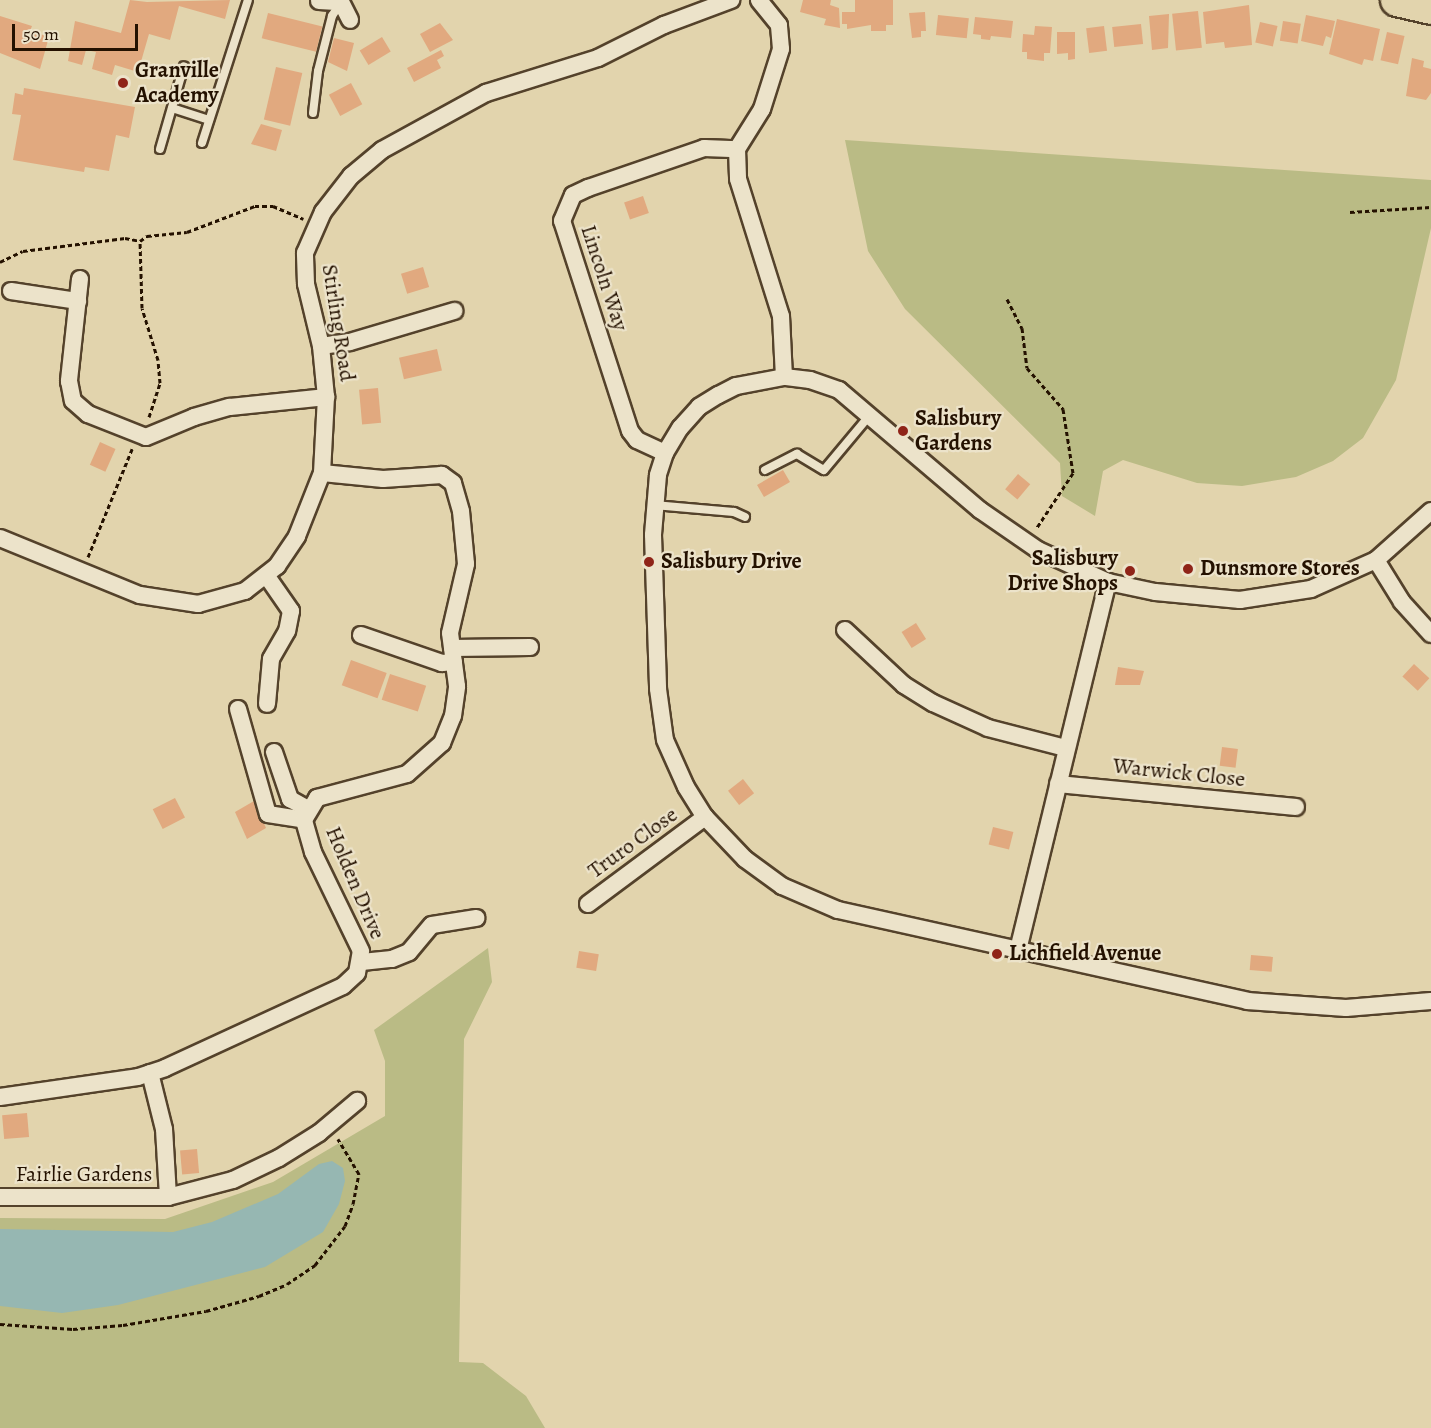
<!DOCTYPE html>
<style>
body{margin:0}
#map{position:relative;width:1431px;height:1428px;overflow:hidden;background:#e2d4ad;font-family:Alegreya,serif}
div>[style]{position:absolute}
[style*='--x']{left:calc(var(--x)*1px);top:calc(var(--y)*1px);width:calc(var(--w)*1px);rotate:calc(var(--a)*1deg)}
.green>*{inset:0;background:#babb85}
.water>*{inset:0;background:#96b7b2}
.building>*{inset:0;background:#e1a97f;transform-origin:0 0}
.path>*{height:3px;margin-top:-1.5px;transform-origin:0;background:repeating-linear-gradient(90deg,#241100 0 4.5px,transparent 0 7.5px)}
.roads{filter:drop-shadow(2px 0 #54422b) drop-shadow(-2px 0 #54422b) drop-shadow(0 2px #54422b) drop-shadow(0 -2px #54422b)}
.lane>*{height:8px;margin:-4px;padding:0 4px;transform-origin:4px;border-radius:4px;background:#ece3ca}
.street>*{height:16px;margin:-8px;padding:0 8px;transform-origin:8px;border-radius:8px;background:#ece3ca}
.highway>*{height:32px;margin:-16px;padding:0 16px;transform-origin:16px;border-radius:16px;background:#e2d4ad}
.dots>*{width:16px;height:16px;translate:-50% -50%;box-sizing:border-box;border:3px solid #ece3ca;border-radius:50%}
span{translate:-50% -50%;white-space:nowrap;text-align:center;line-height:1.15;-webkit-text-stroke:4.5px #ece3ca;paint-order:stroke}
.poi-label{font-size:22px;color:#241100;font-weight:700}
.left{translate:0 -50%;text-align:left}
.right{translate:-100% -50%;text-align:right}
.street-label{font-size:22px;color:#241100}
.scale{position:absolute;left:12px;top:24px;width:126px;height:27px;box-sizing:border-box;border:3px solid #241100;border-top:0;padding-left:8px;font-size:18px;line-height:21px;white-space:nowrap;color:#241100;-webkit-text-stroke:4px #ece3ca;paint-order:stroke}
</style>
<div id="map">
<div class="green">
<div style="clip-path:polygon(845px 140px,1431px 180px,1431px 228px,1396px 380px,1363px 438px,1333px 461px,1296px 477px,1242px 486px,1197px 483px,1123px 460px,1103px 471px,1095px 516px,1062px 496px,1060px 463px,905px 309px,868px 251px)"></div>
<div style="clip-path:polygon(488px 948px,492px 982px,464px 1039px,459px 1362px,483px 1363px,526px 1396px,545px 1428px,0 1428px,0 1218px,165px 1219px,273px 1182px,385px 1116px,385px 1061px,374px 1030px)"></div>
</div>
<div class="water">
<div style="clip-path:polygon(332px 1161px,343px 1168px,345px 1181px,339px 1204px,323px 1232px,265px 1267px,118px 1305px,62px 1313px,0 1306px,0 1229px,173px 1232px,212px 1222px,278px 1194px,319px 1164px)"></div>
</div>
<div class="building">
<div style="clip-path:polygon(130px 0,147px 2px,230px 0,225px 19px,179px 6px,170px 40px,149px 34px,138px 72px,115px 65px,112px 75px,92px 69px,96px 52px,86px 50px,82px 65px,68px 61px,75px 21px,121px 33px)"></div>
<div style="clip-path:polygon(803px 0,831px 0,830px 5px,839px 8px,840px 28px,824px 25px,826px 19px,800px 12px)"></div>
<div style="clip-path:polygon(855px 0,893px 0,893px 25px,886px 25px,886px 31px,871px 31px,871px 25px,847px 29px,847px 24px,842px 24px,842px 12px,855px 12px)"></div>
<div style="clip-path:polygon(1249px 5px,1252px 45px,1225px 48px,1224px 42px,1206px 44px,1203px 12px)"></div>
<div style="left:1198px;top:11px;width:37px;height:26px;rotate:84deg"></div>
<div style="clip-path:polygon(925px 12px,926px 31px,921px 31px,921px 37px,912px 38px,909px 13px)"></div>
<div style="left:268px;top:13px;width:56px;height:26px;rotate:14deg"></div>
<div style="clip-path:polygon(1169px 14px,1168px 48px,1152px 50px,1149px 16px)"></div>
<div style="left:938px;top:15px;width:31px;height:20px;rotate:6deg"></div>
<div style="clip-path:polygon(1306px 15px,1335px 21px,1331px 38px,1326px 36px,1323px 46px,1301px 41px)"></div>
<div style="clip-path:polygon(0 16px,32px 26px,30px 31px,49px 37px,40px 69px,0 53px)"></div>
<div style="clip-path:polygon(975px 17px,1013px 21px,1011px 38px,991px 36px,990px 40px,981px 39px,981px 35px,973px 34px)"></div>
<div style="clip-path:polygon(1337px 19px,1380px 29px,1373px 61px,1364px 59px,1362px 65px,1329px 54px)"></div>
<div style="left:1283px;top:21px;width:18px;height:20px;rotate:9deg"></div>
<div style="left:1260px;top:22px;width:18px;height:21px;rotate:13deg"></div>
<div style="clip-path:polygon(440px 23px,453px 40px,430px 52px,420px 34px)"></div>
<div style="left:1141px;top:24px;width:20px;height:29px;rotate:84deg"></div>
<div style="clip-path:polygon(1035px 26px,1052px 27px,1050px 53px,1044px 53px,1044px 61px,1027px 59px,1027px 52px,1022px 52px,1023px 34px,1034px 35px)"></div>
<div style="left:1104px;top:26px;width:25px;height:18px;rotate:83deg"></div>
<div style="clip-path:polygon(1057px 32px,1075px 32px,1075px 59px,1068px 60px,1068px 53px,1057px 54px)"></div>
<div style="left:1387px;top:32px;width:18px;height:29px;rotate:13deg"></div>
<div style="left:382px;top:37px;width:17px;height:26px;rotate:59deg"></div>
<div style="clip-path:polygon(334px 38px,354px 43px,347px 71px,328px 62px)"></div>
<div style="clip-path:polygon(441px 50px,444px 56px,437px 60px,441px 68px,414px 82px,407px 68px)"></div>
<div style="clip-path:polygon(1412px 58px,1424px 61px,1423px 67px,1431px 69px,1431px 93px,1426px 100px,1406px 96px)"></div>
<div style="left:276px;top:67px;width:27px;height:54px;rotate:13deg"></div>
<div style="left:351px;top:83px;width:24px;height:25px;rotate:62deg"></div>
<div style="clip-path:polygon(24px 88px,135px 107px,129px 138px,116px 135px,109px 171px,85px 167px,84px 172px,13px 160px,21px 115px,12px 114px,15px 93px,23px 95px)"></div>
<div style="clip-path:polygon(261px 124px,282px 130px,276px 151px,251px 144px)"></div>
<div style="left:643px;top:196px;width:18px;height:20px;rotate:71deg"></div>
<div style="left:423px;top:267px;width:21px;height:23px;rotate:73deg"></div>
<div style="left:437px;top:349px;width:22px;height:39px;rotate:77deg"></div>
<div style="left:378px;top:388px;width:35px;height:19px;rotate:85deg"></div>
<div style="left:100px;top:442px;width:17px;height:25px;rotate:24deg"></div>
<div style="left:783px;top:470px;width:14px;height:30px;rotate:60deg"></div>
<div style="left:1018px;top:474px;width:16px;height:20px;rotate:40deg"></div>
<div style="left:916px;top:623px;width:19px;height:17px;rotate:58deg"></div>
<div style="left:351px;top:660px;width:38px;height:27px;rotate:20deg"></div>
<div style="left:1414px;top:664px;width:21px;height:17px;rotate:43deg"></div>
<div style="clip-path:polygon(1118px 667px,1144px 671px,1140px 685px,1115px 685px)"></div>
<div style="left:390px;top:674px;width:38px;height:27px;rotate:18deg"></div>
<div style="left:1222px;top:747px;width:16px;height:19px;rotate:7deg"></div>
<div style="left:743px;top:779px;width:18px;height:19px;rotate:52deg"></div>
<div style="left:175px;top:798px;width:22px;height:25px;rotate:63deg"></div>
<div style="clip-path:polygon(254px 801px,266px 828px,247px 839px,235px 812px)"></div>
<div style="left:993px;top:827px;width:21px;height:18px;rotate:14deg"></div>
<div style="left:579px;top:951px;width:20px;height:17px;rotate:9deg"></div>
<div style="left:1251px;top:955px;width:22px;height:15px;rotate:5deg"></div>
<div style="left:27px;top:1113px;width:24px;height:25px;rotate:85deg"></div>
<div style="left:197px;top:1149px;width:24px;height:17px;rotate:85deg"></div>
</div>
<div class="path">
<div style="--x:1350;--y:212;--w:81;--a:-3.5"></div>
<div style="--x:0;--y:262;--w:25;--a:-26"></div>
<div style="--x:23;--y:251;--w:103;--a:-7.3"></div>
<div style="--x:125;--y:238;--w:15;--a:11"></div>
<div style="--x:1007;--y:299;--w:33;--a:63"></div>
<div style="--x:1022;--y:328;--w:40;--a:82.9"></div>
<div style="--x:1027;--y:368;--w:55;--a:48.7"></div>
<div style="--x:1063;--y:409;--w:65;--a:81.1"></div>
<div style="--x:1073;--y:473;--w:67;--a:123.5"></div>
<div style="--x:149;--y:417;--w:36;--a:-72"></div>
<div style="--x:160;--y:383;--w:23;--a:-95"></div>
<div style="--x:158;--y:360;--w:54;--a:-107.1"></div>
<div style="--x:142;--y:308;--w:67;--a:-91.7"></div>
<div style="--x:140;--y:241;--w:9;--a:-36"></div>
<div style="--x:147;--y:236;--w:40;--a:-5.7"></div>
<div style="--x:187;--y:232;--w:73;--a:-20.9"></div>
<div style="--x:255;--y:206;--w:18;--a:0"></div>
<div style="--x:273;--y:206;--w:33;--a:23"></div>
<div style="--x:88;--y:557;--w:117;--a:-67.8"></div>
<div style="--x:0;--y:1324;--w:73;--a:3.9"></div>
<div style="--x:73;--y:1329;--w:50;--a:-4.6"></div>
<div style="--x:123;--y:1325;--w:84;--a:-9.6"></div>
<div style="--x:206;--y:1311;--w:55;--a:-15.8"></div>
<div style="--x:259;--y:1296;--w:30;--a:-23"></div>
<div style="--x:287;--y:1284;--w:34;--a:-34"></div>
<div style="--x:315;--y:1265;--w:49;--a:-52.4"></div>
<div style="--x:345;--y:1226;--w:23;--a:-70"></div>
<div style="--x:353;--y:1204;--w:31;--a:-79"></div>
<div style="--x:359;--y:1174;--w:41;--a:-121"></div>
</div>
<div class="roads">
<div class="lane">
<div style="--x:172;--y:108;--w:39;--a:18"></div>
<div style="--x:313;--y:113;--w:42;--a:-83.2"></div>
<div style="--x:318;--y:71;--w:57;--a:-75.7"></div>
<div style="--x:332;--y:16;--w:17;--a:-57"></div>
<div style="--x:202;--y:143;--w:150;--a:-72.2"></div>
<div style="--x:160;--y:149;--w:86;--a:-73.9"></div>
<div style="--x:765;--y:470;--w:36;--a:-27"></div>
<div style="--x:797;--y:454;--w:31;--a:31"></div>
<div style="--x:824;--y:470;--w:72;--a:-50.1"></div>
<div style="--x:654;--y:505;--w:80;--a:5"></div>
<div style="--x:734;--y:512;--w:12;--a:24"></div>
</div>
<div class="street">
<div style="--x:319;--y:1;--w:22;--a:3"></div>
<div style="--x:341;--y:2;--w:20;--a:63"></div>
<div style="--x:737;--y:149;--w:30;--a:88"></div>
<div style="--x:738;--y:179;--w:144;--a:72.6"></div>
<div style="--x:781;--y:316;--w:61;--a:87.2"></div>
<div style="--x:80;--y:279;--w:103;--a:96.2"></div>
<div style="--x:69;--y:381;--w:20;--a:79"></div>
<div style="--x:73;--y:401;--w:20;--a:41"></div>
<div style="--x:88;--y:414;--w:62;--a:21.6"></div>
<div style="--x:146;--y:437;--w:52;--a:-22.6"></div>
<div style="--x:194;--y:417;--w:37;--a:-16"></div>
<div style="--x:230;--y:407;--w:97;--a:-5.9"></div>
<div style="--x:11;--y:291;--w:68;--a:8.5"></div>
<div style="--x:321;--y:346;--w:29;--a:-8"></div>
<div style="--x:350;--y:342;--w:109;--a:-16.6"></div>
<div style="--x:665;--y:453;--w:31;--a:-155"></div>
<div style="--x:637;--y:440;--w:11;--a:-128"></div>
<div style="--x:630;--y:431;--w:221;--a:-107.9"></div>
<div style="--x:562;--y:221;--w:28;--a:-67"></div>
<div style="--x:573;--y:195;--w:17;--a:-25"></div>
<div style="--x:588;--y:188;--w:123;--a:-19"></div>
<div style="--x:704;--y:148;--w:33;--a:2"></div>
<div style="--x:737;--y:149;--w:47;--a:-58"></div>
<div style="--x:762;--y:109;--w:63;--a:-72.4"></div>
<div style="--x:781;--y:49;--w:24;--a:-95"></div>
<div style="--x:779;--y:25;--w:32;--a:-129"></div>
<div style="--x:1431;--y:511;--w:74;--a:138.3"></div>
<div style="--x:1376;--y:560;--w:71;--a:156"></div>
<div style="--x:1311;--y:589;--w:72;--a:171.2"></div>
<div style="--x:1240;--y:600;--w:85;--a:-174.6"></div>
<div style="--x:1155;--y:592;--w:48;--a:-168"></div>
<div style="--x:1108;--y:582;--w:77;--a:-155.4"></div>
<div style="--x:1038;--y:550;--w:70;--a:-145.4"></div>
<div style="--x:980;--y:510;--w:185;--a:-139.6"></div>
<div style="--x:839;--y:390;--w:31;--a:-161"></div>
<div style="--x:810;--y:380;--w:26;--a:-173"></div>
<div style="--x:784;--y:377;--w:49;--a:169.4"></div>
<div style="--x:736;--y:386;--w:20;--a:153"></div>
<div style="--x:718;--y:395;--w:22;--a:148"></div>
<div style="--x:699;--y:407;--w:28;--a:132"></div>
<div style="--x:680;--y:428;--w:29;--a:121"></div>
<div style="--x:665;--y:453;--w:23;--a:108"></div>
<div style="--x:658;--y:475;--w:60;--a:94.8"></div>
<div style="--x:653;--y:535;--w:154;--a:88.1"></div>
<div style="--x:658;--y:689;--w:51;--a:82.2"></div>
<div style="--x:665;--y:740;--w:51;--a:65.9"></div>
<div style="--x:686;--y:787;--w:36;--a:58"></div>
<div style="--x:705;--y:817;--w:58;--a:46.4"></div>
<div style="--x:745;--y:859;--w:46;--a:36.1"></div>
<div style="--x:782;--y:886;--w:61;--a:23.2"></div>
<div style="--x:838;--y:910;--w:419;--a:12.5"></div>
<div style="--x:1247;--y:1001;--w:99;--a:4"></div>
<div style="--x:1346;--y:1008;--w:85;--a:-4.7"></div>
<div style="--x:0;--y:538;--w:151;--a:22.2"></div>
<div style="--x:140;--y:595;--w:59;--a:8.8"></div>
<div style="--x:198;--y:604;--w:49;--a:-15.5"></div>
<div style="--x:245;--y:591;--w:41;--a:-38"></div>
<div style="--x:277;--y:566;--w:36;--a:-56"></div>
<div style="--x:297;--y:536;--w:68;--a:-68.4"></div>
<div style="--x:322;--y:473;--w:76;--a:-87"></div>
<div style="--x:326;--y:397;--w:51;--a:-95.6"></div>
<div style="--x:321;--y:346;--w:64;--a:-103.6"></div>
<div style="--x:306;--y:284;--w:31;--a:-92"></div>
<div style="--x:305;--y:253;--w:45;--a:-66.3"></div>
<div style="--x:323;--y:212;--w:46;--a:-52.1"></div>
<div style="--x:351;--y:176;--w:40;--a:-40"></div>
<div style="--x:382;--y:150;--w:119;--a:-28.7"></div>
<div style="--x:486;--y:93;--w:117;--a:-17.4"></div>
<div style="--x:598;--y:58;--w:74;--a:-26.6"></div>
<div style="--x:664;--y:25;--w:72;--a:-20.5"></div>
<div style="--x:1376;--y:560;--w:49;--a:58.2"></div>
<div style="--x:1402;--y:602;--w:43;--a:47.8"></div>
<div style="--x:266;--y:575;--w:44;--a:55.2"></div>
<div style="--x:291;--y:611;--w:20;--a:101"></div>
<div style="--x:287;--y:631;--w:32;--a:120"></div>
<div style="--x:271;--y:659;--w:45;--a:95.1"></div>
<div style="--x:845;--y:630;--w:81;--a:43"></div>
<div style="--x:904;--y:685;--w:34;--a:32"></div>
<div style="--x:933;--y:703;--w:60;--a:24.4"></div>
<div style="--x:988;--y:728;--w:81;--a:14.4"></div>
<div style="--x:361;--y:635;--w:86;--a:19.1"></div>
<div style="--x:442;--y:663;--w:12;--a:-5"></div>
<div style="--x:452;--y:648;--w:78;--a:-0.7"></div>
<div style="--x:238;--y:709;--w:109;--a:74.1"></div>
<div style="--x:268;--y:814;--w:36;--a:9"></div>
<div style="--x:274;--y:752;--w:50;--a:71.2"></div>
<div style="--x:290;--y:799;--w:21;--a:29"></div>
<div style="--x:1058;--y:784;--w:239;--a:5.5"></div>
<div style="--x:588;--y:904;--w:146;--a:-36.6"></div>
<div style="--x:1018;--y:950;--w:379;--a:-76.3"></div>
<div style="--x:362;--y:962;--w:30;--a:-6"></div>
<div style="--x:392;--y:959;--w:18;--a:-22"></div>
<div style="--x:409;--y:952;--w:35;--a:-50"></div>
<div style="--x:432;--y:925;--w:45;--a:-9"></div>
<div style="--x:150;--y:1073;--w:58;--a:76"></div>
<div style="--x:164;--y:1129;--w:68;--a:86.6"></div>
<div style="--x:168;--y:1197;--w:67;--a:-14.7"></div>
<div style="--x:233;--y:1180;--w:51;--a:-25.6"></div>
<div style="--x:279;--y:1158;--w:47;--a:-32"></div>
<div style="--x:319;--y:1133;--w:50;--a:-40.1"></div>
<div style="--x:0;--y:1097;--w:139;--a:-8.2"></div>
<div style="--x:138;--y:1077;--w:28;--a:-18"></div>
<div style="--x:165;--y:1068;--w:196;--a:-24.7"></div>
<div style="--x:343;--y:986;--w:19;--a:-43"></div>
<div style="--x:357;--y:973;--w:22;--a:-80"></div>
<div style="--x:361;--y:951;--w:110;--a:-115.9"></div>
<div style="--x:313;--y:852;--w:33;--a:-106"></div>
<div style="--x:304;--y:820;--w:26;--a:-59"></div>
<div style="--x:317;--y:798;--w:93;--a:-14.9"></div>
<div style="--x:407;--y:774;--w:47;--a:-41.5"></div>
<div style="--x:442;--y:743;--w:29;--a:-68"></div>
<div style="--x:453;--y:716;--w:30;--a:-82"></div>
<div style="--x:457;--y:686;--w:53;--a:-97.5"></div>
<div style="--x:450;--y:633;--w:71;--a:-76.9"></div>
<div style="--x:466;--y:564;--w:53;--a:-95.4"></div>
<div style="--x:461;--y:511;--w:29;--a:-106"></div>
<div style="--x:453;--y:483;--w:14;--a:-144"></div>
<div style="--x:442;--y:475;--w:59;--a:176.1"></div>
<div style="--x:383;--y:479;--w:61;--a:-174.4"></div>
<div style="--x:0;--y:1197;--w:168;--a:0"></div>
</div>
<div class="highway">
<div style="--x:1397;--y:0;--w:35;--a:13"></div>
</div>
</div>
<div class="dots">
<div style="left:123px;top:83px;background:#8f2418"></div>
<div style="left:903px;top:431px;background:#8f2418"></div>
<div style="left:649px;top:562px;background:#8f2418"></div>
<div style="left:1188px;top:569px;background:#8f2418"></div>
<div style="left:1130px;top:571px;background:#8f2418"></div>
<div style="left:997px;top:954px;background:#8f2418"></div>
</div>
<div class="poi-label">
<span class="left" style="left:135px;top:83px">Granville<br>Academy</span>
<span class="left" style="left:915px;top:431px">Salisbury<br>Gardens</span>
<span class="right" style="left:1118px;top:571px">Salisbury<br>Drive Shops</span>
<span class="left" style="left:661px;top:562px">Salisbury Drive</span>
<span class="left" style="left:1200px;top:569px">Dunsmore Stores</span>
<span class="left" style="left:1009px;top:954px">Lichfield Avenue</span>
</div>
<div class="street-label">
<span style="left:604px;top:278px;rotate:72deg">Lincoln Way</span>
<span style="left:338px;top:323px;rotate:81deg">Stirling Road</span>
<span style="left:1179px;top:773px;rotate:6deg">Warwick Close</span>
<span style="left:633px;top:843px;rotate:-36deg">Truro Close</span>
<span style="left:355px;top:883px;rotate:67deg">Holden Drive</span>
<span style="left:84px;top:1175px">Fairlie Gardens</span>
</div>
<div class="scale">50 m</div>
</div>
